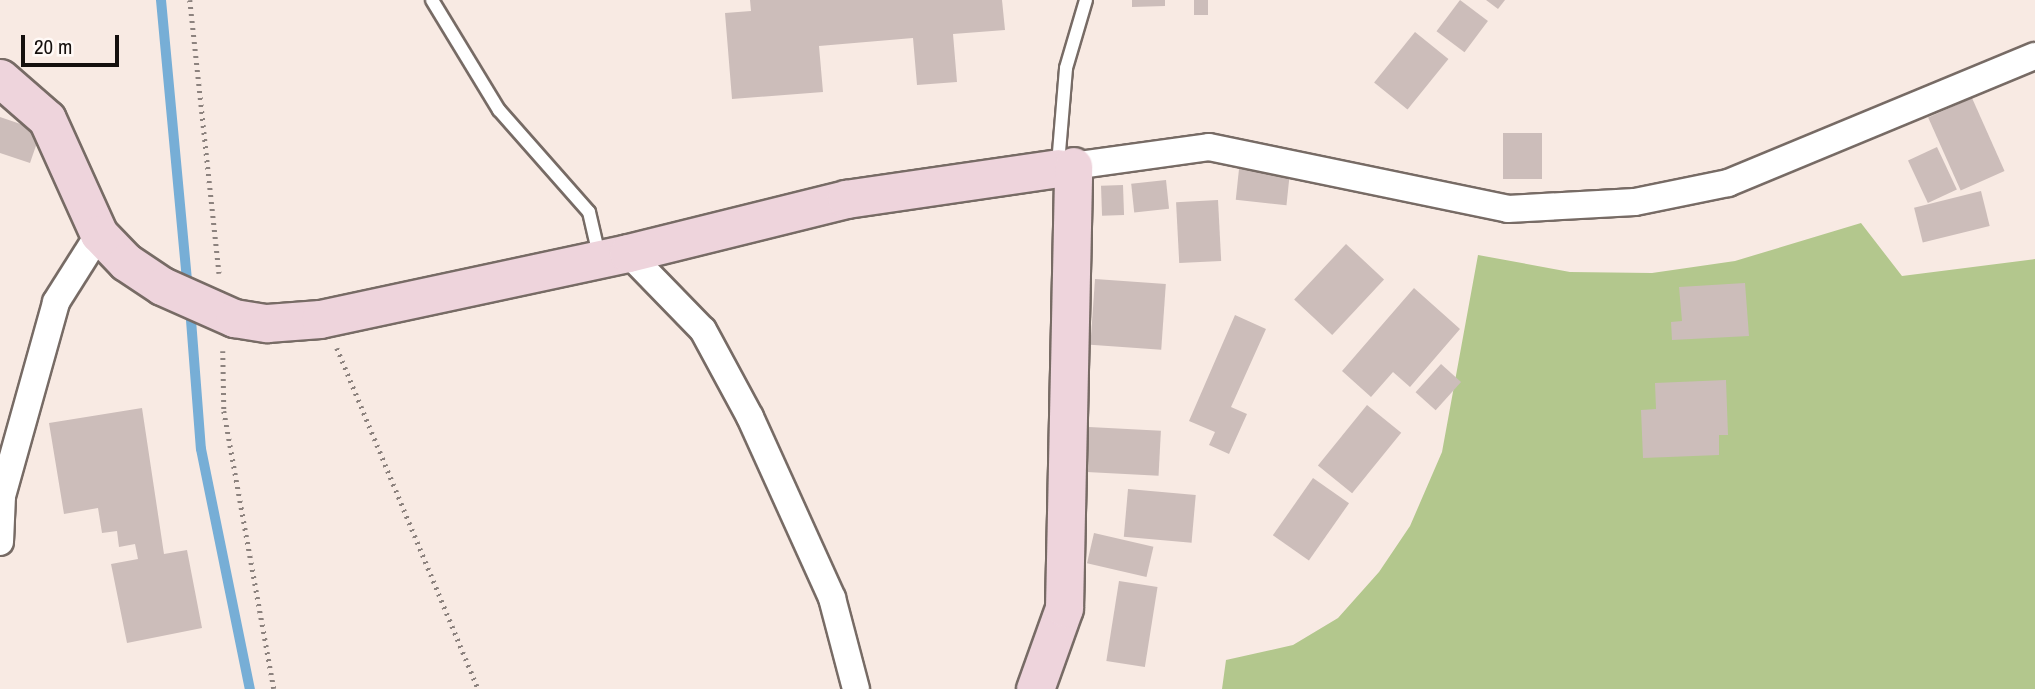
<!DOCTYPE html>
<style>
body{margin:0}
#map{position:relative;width:2035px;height:689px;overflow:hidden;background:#f8eae3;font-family:"Archivo Narrow",sans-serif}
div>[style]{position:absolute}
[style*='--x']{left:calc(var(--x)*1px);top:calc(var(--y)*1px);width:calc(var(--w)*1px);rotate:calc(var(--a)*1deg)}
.forest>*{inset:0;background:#b3c78d}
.stream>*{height:10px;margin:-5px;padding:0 5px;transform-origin:5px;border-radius:5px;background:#77aed6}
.building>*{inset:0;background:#ccbdba;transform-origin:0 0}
.path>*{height:4.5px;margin-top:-2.25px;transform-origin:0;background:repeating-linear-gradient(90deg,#8c827e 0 2px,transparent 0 7px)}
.roads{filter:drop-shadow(2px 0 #776b65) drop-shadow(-2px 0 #776b65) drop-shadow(0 2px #776b65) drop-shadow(0 -2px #776b65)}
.lane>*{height:12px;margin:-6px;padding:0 6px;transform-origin:6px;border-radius:6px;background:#fff}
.street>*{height:26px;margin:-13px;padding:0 13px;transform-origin:13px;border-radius:13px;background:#fff}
.secondary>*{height:37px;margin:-18.5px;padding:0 18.5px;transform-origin:18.5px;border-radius:18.5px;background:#eed4dc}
span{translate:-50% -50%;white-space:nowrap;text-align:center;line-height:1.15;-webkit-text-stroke:6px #fff9f6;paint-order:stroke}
.scale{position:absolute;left:21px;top:35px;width:98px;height:32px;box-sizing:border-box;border:4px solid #15100e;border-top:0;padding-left:9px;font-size:21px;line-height:24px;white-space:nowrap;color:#15100e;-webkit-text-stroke:5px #fff9f6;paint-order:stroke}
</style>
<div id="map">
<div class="forest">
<div style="clip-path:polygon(1861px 223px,1902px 276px,2035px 259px,2035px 689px,1222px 689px,1226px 660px,1293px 645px,1338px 618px,1379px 572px,1410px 526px,1442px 452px,1478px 255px,1570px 272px,1652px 273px,1735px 261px)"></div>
</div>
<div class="stream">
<div style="--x:161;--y:0;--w:290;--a:84.7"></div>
<div style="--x:190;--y:307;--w:142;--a:85.6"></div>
<div style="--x:201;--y:449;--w:245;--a:78.5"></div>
</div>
<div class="building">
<div style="clip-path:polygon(750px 0,1002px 0,1005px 30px,953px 34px,957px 82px,917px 85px,913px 38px,819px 46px,823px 92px,732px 99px,725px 13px,751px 11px)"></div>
<div style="clip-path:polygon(1132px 0,1165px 0,1165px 6px,1132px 7px)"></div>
<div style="left:1194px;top:0;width:14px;height:15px"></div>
<div style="left:1460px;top:0;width:35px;height:39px;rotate:37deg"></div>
<div style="clip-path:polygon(1486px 0,1505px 0,1498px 9px)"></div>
<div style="left:1415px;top:32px;width:43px;height:65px;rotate:39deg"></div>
<div style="left:1972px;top:98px;width:80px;height:48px;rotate:66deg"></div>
<div style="clip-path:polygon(0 117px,41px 131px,30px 163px,0 153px)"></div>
<div style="left:1503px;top:133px;width:39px;height:46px"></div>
<div style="left:1937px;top:147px;width:47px;height:32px;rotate:65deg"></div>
<div style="left:1239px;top:169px;width:51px;height:31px;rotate:6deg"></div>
<div style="left:1166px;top:180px;width:29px;height:35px;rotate:84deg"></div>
<div style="left:1123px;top:185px;width:30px;height:22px;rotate:88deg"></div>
<div style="left:1981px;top:191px;width:36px;height:69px;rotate:76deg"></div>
<div style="left:1218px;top:200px;width:61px;height:42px;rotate:87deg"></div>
<div style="left:1346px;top:244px;width:52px;height:76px;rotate:43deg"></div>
<div style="left:1095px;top:279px;width:71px;height:66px;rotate:4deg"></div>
<div style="clip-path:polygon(1745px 283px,1749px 336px,1672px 340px,1671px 322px,1682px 321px,1679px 287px)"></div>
<div style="clip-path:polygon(1414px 288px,1460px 329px,1410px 387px,1393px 372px,1371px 397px,1342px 371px)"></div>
<div style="clip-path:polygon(1235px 315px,1266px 329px,1231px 407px,1247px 414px,1229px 454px,1209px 445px,1215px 432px,1189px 421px)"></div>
<div style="left:1441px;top:364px;width:27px;height:38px;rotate:42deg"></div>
<div style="clip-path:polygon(1726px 380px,1728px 435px,1719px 435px,1719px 455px,1643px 458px,1641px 410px,1656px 409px,1655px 383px)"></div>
<div style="left:1367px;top:405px;width:44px;height:78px;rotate:39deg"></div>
<div style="clip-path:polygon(142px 408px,164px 554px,187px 550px,202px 628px,127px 643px,111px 564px,138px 559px,135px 544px,119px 547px,117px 531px,102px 533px,98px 508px,64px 514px,49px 423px)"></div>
<div style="left:1089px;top:427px;width:72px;height:45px;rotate:3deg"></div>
<div style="left:1313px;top:478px;width:44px;height:70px;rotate:35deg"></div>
<div style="left:1128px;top:489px;width:68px;height:48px;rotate:5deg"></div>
<div style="left:1094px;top:533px;width:61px;height:31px;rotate:13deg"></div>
<div style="left:1119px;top:581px;width:39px;height:81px;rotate:9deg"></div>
</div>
<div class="path">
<div style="--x:190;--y:0;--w:275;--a:83.9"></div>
<div style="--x:337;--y:348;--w:369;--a:67.5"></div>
<div style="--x:223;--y:351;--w:60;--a:89"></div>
<div style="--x:224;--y:411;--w:282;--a:79.8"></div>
</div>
<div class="roads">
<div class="lane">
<div style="--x:432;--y:0;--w:129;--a:58.7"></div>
<div style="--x:499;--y:110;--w:136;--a:48.6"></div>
<div style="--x:589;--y:212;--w:44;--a:76.9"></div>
<div style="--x:1058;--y:164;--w:96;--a:-85.2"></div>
<div style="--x:1066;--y:68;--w:71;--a:-73.6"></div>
</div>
<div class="street">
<div style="--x:1058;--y:168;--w:152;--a:-7.9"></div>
<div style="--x:1209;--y:147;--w:305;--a:11.7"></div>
<div style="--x:1508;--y:209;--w:127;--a:-3.2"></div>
<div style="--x:1635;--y:202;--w:95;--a:-11.5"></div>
<div style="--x:1728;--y:183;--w:332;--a:-22.5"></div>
<div style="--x:628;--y:253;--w:107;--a:45.8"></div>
<div style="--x:703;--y:330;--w:99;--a:61.6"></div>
<div style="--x:750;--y:417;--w:199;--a:65.6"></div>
<div style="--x:832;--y:598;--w:94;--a:75.2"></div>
<div style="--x:0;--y:542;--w:46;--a:-87.5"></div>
<div style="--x:2;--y:496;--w:201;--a:-74.4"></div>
<div style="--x:56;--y:302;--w:80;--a:-57.7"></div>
</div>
<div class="secondary">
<div style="--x:0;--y:78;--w:62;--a:41.1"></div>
<div style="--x:47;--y:119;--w:126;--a:65.7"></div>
<div style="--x:99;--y:234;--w:39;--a:46"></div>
<div style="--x:126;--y:262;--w:43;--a:33.7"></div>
<div style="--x:162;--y:286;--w:79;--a:24"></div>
<div style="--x:234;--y:318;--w:33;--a:9"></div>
<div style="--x:267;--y:323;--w:53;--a:-4.3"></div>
<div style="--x:320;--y:319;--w:315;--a:-12.1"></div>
<div style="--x:628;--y:253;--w:225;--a:-13.9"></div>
<div style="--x:846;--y:199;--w:214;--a:-8.3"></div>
<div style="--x:1035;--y:689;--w:86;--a:-70.3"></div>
<div style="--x:1064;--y:608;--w:442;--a:-88.8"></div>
</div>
</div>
<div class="scale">20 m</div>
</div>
